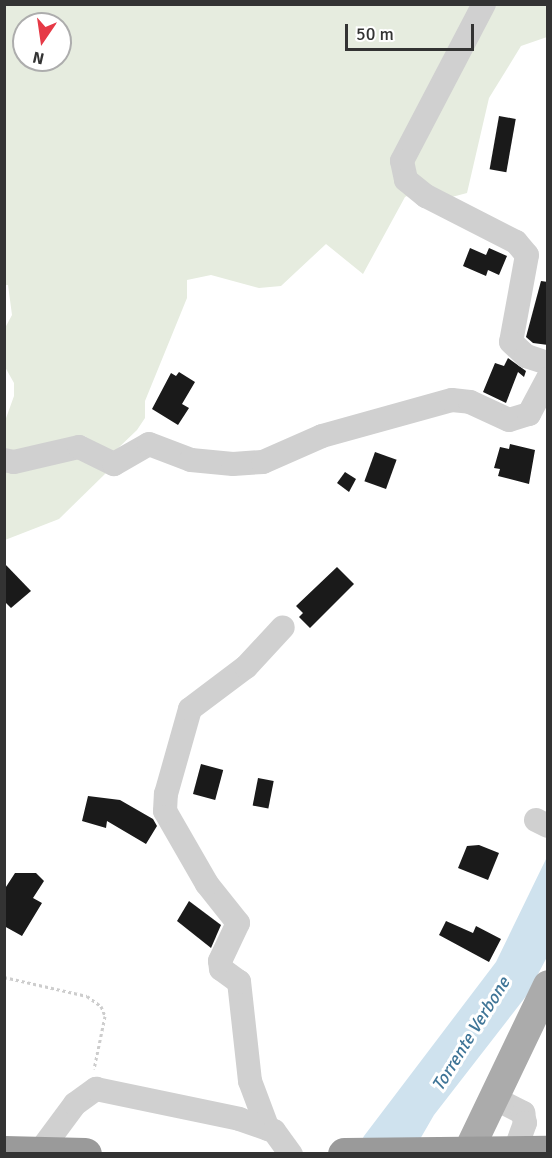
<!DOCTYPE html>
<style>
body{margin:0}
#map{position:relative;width:552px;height:1158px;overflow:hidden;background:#fff;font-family:Signika,sans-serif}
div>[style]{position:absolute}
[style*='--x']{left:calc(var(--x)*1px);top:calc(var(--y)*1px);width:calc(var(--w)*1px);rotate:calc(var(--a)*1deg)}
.green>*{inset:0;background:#e6ecdf}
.water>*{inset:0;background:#cfe2ee}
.building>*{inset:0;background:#1a1a1a;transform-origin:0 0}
.path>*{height:3px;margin-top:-1.5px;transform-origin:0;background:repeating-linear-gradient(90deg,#cdcdcd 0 3px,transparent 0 6px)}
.minor>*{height:24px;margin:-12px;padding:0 12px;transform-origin:12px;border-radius:12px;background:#d0d0d0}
.major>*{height:30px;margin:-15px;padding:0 15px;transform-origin:15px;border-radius:15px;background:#ababab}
.highway-bridge>*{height:33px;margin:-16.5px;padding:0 16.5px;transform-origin:16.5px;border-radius:16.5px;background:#9a9a9a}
span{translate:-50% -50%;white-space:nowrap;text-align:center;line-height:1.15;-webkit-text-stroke:6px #fff;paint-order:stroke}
.water-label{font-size:18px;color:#3f7597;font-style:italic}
.frame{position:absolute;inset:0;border:6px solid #333;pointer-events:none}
.north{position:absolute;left:12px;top:12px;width:60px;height:60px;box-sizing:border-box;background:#fff;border:2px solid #adadad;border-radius:50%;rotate:193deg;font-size:16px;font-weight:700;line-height:24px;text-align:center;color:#333}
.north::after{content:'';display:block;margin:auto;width:21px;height:27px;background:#e63946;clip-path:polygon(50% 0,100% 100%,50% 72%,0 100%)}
.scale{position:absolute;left:345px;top:24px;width:129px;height:27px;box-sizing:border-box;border:3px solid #333;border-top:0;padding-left:8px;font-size:18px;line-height:21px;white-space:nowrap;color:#333;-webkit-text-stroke:4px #fff;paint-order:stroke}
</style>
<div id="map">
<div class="green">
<div style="clip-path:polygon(evenodd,5px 5px,547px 5px,547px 37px,521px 46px,489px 98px,467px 193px,448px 198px,423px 187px,405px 197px,363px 274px,326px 244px,281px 286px,259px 288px,211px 275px,187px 280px,187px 298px,145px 401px,145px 418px,137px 430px,113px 453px,98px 449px,85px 436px,49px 449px,5px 456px,5px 421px,14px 396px,14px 383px,5px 367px,5px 328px,12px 315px,8px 285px,5px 285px,5px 5px,24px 24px,60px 24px,60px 60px,24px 60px,24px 24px)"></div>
<div style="clip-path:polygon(78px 453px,107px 472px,59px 519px,5px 540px,4px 466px)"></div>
</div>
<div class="water">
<div style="clip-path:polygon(547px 857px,547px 957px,527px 995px,434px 1115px,412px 1153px,354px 1154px,364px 1136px,496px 962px)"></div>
</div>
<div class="building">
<div style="left:499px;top:116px;width:17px;height:54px;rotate:10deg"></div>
<div style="clip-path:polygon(470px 248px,486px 255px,489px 248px,507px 256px,499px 275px,488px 270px,486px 276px,463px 266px)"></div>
<div style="clip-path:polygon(541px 281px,548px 282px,548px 345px,533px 343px,526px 337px)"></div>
<div style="clip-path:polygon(508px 358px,526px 371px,524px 377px,518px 372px,506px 403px,483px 392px,495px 363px,504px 366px)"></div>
<div style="clip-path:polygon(179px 372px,195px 382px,182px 404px,189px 408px,178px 425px,152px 409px,171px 373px,176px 376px)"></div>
<div style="clip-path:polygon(510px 444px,535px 450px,529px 484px,498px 476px,500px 469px,494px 468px,500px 447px,509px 449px)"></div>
<div style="left:375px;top:452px;width:23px;height:31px;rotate:20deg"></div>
<div style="clip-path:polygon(345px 472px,356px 479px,349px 492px,337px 483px)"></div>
<div style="clip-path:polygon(4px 563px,31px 591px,11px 608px,4px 601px)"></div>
<div style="clip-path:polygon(337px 567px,354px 584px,310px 628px,299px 617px,303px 613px,296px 606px)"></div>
<div style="left:201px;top:764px;width:23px;height:31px;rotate:15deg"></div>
<div style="left:258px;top:778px;width:16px;height:28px;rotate:11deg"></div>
<div style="clip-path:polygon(88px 796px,120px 800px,153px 819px,157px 826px,146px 844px,107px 821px,106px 828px,82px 821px)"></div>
<div style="clip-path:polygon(479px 845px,499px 853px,488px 880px,458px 868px,467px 846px)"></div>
<div style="clip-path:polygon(15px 873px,36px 873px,44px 881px,33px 898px,42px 903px,22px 936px,4px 926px,4px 890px)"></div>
<div style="clip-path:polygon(189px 901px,221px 925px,211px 948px,177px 921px)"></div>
<div style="clip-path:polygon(446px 921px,473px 933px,476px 926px,501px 939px,489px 962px,439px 935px)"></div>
</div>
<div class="path">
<div style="--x:4;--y:977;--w:85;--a:12.9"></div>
<div style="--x:87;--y:996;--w:17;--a:36"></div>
<div style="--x:101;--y:1006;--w:11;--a:68"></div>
<div style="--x:105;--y:1016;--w:54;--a:101.7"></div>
</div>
<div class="minor">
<div style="--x:484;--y:4;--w:177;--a:117.6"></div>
<div style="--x:402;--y:161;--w:19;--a:78"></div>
<div style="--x:406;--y:180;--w:26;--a:39"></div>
<div style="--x:426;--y:196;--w:101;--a:27.1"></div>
<div style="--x:516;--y:242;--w:17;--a:50"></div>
<div style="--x:527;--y:255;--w:88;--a:100.4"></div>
<div style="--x:511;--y:342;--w:21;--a:43"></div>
<div style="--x:526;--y:356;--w:23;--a:18"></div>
<div style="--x:4;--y:460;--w:10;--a:11"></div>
<div style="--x:14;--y:462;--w:67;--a:-13"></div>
<div style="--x:79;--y:447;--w:39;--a:26"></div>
<div style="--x:114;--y:464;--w:40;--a:-29.7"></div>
<div style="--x:149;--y:444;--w:45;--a:20.9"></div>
<div style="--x:191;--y:460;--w:42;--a:5.4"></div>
<div style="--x:233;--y:464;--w:30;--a:-4"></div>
<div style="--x:263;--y:462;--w:64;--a:-23.8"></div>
<div style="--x:322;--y:436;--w:135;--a:-15.5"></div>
<div style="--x:452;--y:400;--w:18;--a:6"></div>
<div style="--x:470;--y:402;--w:43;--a:24.8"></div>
<div style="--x:509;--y:420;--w:21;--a:-17"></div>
<div style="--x:529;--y:414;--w:40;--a:-62"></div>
<div style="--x:536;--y:820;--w:13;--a:27"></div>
<div style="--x:494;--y:1098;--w:33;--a:27"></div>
<div style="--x:523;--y:1113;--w:10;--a:79"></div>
<div style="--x:525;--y:1123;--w:33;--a:110"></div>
<div style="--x:268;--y:1129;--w:51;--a:-110.6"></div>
<div style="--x:250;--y:1081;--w:100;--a:-96.3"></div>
<div style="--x:239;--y:982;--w:22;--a:-144"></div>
<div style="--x:221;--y:969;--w:8;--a:-97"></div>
<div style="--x:220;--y:961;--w:42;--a:-64.7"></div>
<div style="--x:238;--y:923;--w:50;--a:-128.5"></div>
<div style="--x:207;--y:884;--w:84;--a:-119.9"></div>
<div style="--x:165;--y:811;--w:17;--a:-87"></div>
<div style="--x:166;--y:794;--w:88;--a:-74.2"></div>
<div style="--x:190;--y:709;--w:70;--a:-36.9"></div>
<div style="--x:246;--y:667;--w:54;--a:-47.2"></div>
<div style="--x:38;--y:1154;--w:62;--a:-53.5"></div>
<div style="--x:75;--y:1104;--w:26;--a:-36"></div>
<div style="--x:96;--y:1089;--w:146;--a:11.8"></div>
<div style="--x:239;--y:1119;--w:37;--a:19"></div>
<div style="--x:274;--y:1131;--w:29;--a:54"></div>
</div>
<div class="major">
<div style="--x:467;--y:1154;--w:187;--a:-64.4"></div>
</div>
<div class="highway-bridge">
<div style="--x:4;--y:1152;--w:81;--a:1.4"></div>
<div style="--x:344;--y:1154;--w:204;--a:-0.6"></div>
</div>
<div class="water-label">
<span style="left:471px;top:1034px;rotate:-58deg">Torrente Verbone</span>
</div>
<div class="frame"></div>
<div class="north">N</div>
<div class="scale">50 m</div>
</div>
